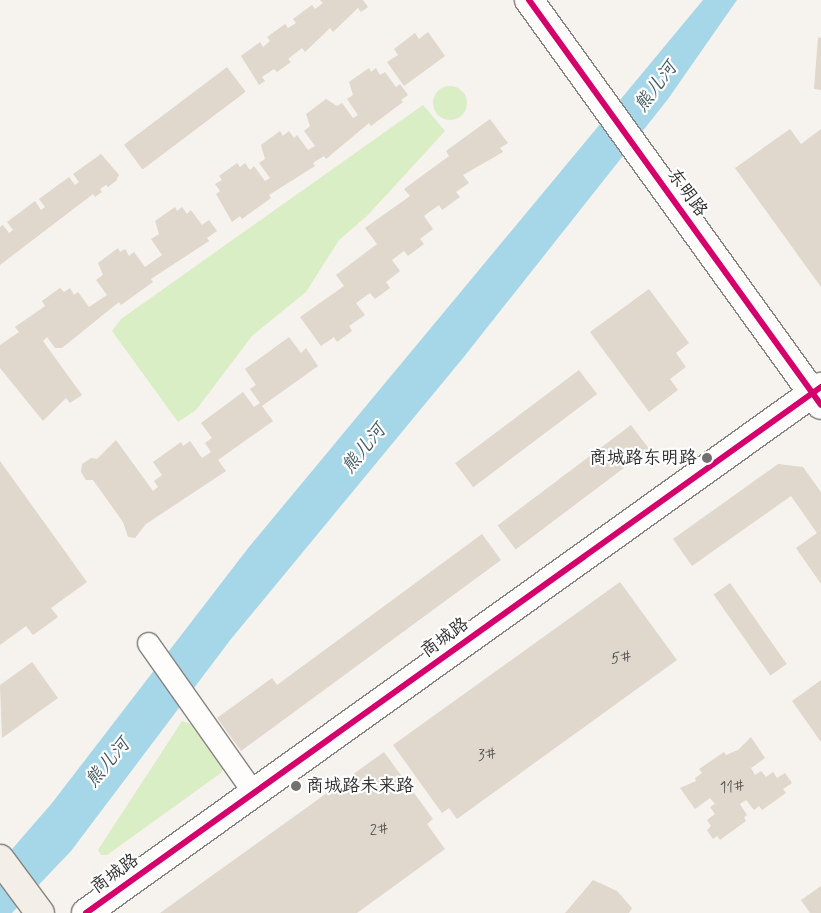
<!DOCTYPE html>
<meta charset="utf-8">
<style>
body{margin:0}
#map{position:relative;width:821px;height:913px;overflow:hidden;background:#f6f2ee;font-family:Mynerve,"LXGW WenKai TC",sans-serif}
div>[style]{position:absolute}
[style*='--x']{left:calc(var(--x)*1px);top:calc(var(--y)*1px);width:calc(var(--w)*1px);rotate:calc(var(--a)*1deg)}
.green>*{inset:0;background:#daeec5}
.round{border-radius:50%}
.water>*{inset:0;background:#a6d7e8}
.building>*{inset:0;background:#e0d7cd;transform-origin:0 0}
.roads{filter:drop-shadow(1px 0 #868583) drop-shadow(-1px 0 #868583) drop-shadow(0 1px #868583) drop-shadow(0 -1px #868583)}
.minor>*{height:21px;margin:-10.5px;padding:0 10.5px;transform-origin:10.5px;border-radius:10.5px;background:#fefdfc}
.tertiary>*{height:28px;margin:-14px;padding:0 14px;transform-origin:14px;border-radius:14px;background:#fefdfc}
.primary>*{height:28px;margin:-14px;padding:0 14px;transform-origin:14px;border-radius:14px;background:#f3efe8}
.cycleway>*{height:6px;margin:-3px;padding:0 3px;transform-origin:3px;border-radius:3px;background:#d6006c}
.dots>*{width:14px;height:14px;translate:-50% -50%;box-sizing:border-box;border:2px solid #fff;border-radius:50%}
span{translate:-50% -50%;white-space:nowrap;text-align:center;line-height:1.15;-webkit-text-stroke:4.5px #fff;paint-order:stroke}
.number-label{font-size:15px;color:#585654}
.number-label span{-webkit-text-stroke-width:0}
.street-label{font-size:18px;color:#2b2b2b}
.poi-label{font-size:18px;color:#2b2b2b}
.right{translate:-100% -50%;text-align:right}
.left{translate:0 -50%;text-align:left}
.water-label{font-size:19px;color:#465b63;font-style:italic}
</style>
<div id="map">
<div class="green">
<div class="round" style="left:433px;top:86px;width:34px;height:34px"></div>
<div style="clip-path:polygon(423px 105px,445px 131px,367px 216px,339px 240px,306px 292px,252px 336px,196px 410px,178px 422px,112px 331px,121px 319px)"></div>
<div style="clip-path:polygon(182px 721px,191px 724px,223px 768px,221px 773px,107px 855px,101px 855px,98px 850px)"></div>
</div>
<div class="water">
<div style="clip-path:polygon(703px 0,737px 0,668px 99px,463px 358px,231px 639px,71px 851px,12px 913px,0 913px,0 863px,52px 803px,249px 547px)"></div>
</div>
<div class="building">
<div style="clip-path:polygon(320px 0,363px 0,368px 7px,361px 12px,358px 8px,333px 32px,330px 28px,305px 52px,302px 48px,288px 59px,291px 62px,277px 72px,274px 69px,262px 77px,265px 81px,259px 85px,241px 56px,260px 42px,263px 47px,270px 41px,267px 37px,285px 24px,288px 28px,296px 23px,293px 19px,312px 5px,315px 9px,323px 3px)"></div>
<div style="clip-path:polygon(428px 32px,445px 56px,404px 86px,387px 62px,398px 55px,394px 49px,415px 33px,419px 39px)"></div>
<div style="clip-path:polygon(818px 37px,821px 38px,821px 90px,814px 89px)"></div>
<div style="left:227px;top:67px;width:31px;height:129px;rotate:53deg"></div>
<div style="clip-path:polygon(369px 68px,371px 72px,376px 68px,380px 75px,385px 72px,396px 87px,400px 84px,408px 95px,401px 100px,403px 102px,371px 126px,369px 123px,326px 159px,324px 156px,313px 163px,315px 166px,269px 195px,271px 198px,242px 219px,240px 216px,232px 222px,216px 194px,220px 191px,215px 184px,222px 180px,219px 176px,237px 163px,240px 167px,245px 163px,250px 170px,254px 166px,265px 181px,270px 178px,259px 163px,265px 159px,261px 145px,280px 131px,283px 136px,289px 131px,294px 138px,297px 135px,308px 150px,315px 146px,304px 131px,310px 126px,306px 114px,326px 99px,337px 106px,342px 103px,353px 118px,358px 115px,347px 99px,353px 95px,349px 82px)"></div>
<div style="clip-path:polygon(490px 119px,508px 143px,500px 148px,503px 152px,463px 175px,469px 183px,456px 192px,460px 197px,442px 210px,439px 205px,424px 216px,433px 229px,420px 239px,424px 244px,408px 256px,404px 251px,392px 260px,400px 271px,386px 282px,390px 288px,375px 299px,370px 293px,356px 303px,365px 315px,349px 326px,352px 331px,337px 342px,334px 337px,321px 346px,300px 317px,344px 286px,336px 275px,377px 244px,365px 228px,410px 196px,404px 189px,449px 156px,446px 151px)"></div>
<div style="clip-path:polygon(790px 129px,801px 144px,821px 129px,821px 287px,735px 168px)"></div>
<div style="clip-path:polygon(101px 154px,119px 175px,116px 181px,108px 187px,106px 185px,100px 189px,102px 192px,95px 197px,93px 194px,0 265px,0 227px,3px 225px,9px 233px,13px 230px,7px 222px,35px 201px,41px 210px,45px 207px,39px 199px,69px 177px,75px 185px,79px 182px,73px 174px)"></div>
<div style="clip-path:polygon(175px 207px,177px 211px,182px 207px,187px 214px,191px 210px,202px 225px,209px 220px,217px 231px,207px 238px,209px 241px,151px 279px,153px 282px,121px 305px,119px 302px,62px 348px,55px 348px,47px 337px,43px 341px,82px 395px,70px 403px,66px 398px,43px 421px,0 368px,0 345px,19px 332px,15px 327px,45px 306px,42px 301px,60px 288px,64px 292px,70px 288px,74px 295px,78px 292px,89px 307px,107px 295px,96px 280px,103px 275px,98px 263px,118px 248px,120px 252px,125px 249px,129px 256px,134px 252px,145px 267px,162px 255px,151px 239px,159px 234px,155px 221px)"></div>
<div style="clip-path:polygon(649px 289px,689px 343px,676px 353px,686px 367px,670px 379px,678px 390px,649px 412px,590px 332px)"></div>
<div style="clip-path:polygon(289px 337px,301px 353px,306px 348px,318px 366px,262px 406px,273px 421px,218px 460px,226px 471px,146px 524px,135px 538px,128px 537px,123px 522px,93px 480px,86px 480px,81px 472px,82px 464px,91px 458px,97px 459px,116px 440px,153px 491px,158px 487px,154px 481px,162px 475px,153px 462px,181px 442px,183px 446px,190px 441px,202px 458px,211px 452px,205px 443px,212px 438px,201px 423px,243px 392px,254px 407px,260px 403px,250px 389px,256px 385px,245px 369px)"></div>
<div style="left:579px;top:370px;width:30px;height:155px;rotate:53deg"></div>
<div style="left:631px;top:425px;width:30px;height:167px;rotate:53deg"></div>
<div style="clip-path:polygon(0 461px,87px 582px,51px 608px,58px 617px,33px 635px,26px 626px,0 645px)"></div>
<div style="clip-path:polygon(778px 464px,803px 467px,821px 492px,821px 584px,796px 548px,817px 533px,791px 496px,692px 566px,673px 539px)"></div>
<div style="clip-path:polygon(482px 534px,501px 560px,241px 751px,217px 718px,272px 678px,277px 685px)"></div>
<div style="clip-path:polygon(620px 582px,677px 660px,457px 819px,449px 808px,442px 813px,393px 745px)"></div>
<div style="left:730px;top:583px;width:99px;height:20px;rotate:55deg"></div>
<div style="clip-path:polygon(32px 662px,58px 698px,2px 738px,0 685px)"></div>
<div style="clip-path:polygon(821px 680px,821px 742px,792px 701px)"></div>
<div style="clip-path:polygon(751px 737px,765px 758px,751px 768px,755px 775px,761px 771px,766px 777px,773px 772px,777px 778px,785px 773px,792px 783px,783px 789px,786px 793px,762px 810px,759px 806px,754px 810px,746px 800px,740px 804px,747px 815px,744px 817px,746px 821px,720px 840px,717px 836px,713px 839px,707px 830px,711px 826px,707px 820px,715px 814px,710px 807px,715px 804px,710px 798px,695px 809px,680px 788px,696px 781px,695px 778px,702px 773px,699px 769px,724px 752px,726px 755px,738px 750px)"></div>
<div style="clip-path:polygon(384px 752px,433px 819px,427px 824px,445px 849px,357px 913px,160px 913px)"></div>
<div style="clip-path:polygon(593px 880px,617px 891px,632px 908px,629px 913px,565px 913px)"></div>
<div style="clip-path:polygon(821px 886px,821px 913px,810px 913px,801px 900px)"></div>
</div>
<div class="roads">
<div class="minor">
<div style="--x:148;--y:643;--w:184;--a:54.8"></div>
</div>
<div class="tertiary">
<div style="--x:529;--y:0;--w:499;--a:54.2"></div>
<div style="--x:86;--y:913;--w:904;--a:-35.59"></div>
</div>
<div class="primary">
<div style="--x:0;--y:859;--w:67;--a:53.5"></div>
</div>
</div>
<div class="cycleway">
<div style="--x:529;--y:0;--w:499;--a:54.2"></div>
<div style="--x:86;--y:913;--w:904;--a:-35.59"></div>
</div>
<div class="dots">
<div style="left:707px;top:458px;background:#72716f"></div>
<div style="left:296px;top:786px;background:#72716f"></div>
</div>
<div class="number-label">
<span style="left:621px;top:660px">5#</span>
<span style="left:487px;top:757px">3#</span>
<span style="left:732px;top:789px">11#</span>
<span style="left:379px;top:832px">2#</span>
</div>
<div class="street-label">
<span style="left:687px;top:193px;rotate:54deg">东明路</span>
<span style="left:445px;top:638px;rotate:-36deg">商城路</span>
<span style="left:115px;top:874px;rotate:-36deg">商城路</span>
</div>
<div class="poi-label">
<span class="right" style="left:697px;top:458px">商城路东明路</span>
<span class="left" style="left:306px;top:786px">商城路未来路</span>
</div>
<div class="water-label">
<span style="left:656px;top:87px;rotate:-53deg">熊儿河</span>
<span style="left:364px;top:449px;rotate:-51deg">熊儿河</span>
<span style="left:108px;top:763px;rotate:-50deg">熊儿河</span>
</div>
</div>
